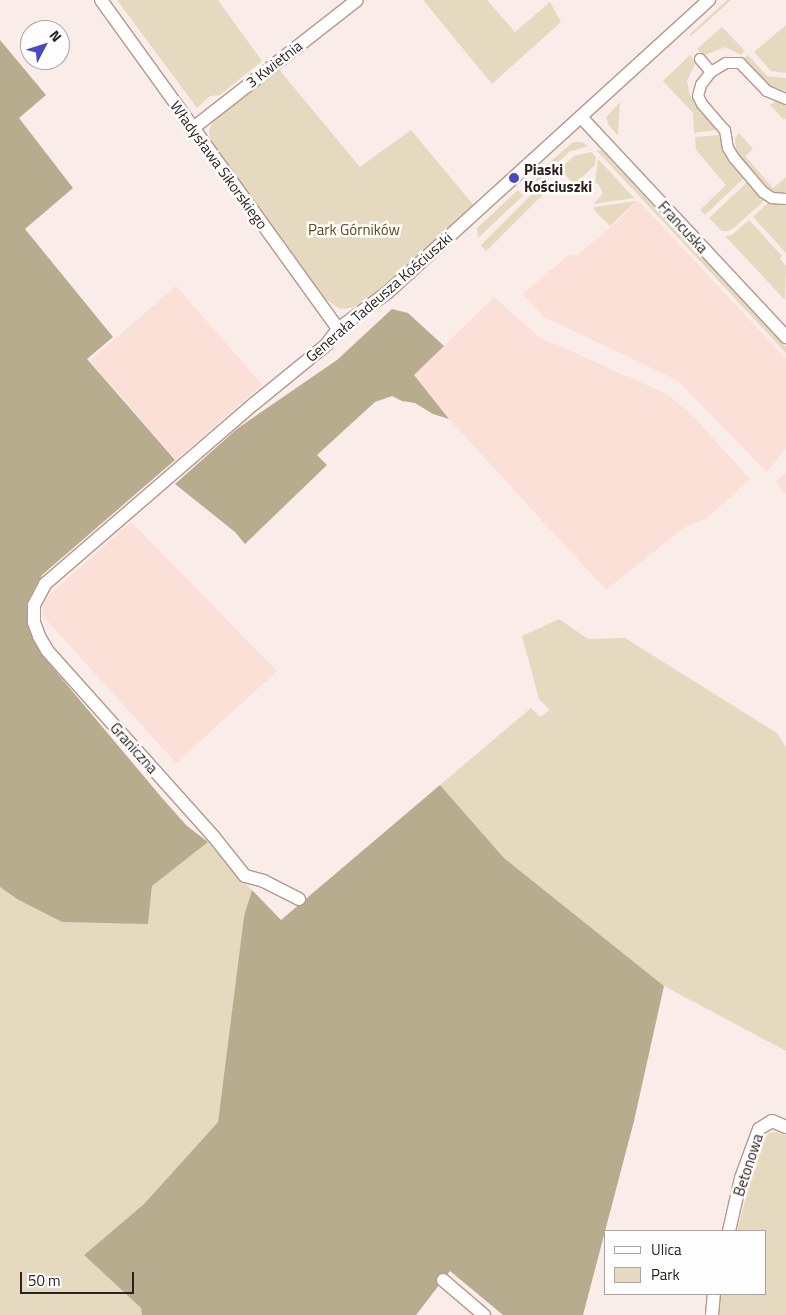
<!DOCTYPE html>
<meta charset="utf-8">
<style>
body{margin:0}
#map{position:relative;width:786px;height:1315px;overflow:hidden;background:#faece8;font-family:"Titillium Web",sans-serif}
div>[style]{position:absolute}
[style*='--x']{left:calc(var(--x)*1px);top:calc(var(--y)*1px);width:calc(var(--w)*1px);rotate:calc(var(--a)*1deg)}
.built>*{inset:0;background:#fae0d7;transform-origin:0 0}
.green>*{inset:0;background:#e5dabf;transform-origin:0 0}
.forest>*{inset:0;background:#b8ac8f}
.roads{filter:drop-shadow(1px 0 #b7978d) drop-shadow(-1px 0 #b7978d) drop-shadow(0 1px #b7978d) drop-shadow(0 -1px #b7978d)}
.pedestrian>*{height:10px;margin:-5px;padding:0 5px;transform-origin:5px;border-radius:5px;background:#fff}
.minor>*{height:12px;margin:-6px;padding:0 6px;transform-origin:6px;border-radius:6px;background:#fff}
.dots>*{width:14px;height:14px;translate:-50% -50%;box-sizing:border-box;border:2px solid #fdfdfd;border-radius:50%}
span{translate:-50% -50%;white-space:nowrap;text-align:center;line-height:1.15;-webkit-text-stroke:5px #fdfdfd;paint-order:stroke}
.street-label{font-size:15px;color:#2d211d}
.poi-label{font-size:15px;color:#2d211d;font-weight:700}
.left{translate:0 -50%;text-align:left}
.park-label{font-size:15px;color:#5e4b17}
.legend{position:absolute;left:604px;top:1230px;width:162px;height:65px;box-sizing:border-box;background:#fdfdfd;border:1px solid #aaa5a3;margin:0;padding:6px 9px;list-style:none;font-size:15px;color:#2d211d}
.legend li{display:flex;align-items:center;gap:10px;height:25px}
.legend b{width:25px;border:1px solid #aaa5a3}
.north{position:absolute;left:20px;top:20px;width:50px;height:50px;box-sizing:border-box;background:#fdfdfd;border:1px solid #aaa5a3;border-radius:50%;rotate:50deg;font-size:14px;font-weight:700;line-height:20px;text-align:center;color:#2d211d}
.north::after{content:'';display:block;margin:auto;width:18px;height:22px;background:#4a4ac0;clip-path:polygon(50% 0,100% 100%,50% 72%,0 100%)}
.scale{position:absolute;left:20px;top:1272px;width:114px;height:22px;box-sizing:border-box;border:2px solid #2d211d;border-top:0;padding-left:6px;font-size:15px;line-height:18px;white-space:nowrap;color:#2d211d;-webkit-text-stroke:4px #fdfdfd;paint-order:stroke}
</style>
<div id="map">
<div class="built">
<div style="clip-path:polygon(638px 200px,786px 359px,786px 448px,767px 472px,677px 380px,544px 317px,523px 294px,570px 254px,576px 256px,609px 229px)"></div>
<div style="left:176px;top:286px;width:131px;height:114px;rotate:49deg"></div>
<div style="clip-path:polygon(494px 297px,539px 337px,667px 394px,692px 415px,750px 479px,707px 518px,685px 527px,606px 590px,449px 419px,414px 375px)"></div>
<div style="clip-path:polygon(786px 472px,786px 494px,776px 482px)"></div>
<div style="clip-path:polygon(131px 522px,277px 671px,176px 763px,42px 615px,45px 599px)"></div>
</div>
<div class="green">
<div style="clip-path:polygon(117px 0,218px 0,262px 61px,220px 95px,210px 96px,197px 108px)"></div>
<div style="clip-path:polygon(423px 0,487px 0,515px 32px,550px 2px,561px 22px,492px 84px)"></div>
<div style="clip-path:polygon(727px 0,731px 0,691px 36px,690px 34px)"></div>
<div style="clip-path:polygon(786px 25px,786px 73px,771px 71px,754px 52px)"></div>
<div style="clip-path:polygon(722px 27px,745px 51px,741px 55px,725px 47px,703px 56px,697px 49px)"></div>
<div style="clip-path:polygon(690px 55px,696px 62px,687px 81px,690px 95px,718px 130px,694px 133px,693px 113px,663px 81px)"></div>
<div style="clip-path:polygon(748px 55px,767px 76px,786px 78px,786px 91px,770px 86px,744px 58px)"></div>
<div style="clip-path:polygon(277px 67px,360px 167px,411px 130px,476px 208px,382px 289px,369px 300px,350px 308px,340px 309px,324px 298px,212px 144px,209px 131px,212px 123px)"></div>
<div style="clip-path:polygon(777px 100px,786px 102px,786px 118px,784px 120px,770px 105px)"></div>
<div style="clip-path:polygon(620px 102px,618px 136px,608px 124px,606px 117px)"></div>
<div style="clip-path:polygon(739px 133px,753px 149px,745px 156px,773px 188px,786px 177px,786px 192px,773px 193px,736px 152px,735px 138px)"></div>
<div style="clip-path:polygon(720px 135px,725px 156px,744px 178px,705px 215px,700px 210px,726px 185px,696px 150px,695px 137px)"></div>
<div style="clip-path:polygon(573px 142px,582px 142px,588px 146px,569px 152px,478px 238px,477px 228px,518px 190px,521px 194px,531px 185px,528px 181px)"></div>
<div style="clip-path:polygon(601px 150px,786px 347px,786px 353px,597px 151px)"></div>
<div style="clip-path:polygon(591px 152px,596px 157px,595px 165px,577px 182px,572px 182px,560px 169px,574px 156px)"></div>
<div style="clip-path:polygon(598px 159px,634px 198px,594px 204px,603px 193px,598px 184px,595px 183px)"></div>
<div style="clip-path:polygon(747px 182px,766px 199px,735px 227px,728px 231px,722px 231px,709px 218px)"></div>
<div style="left:538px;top:188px;width:8px;height:81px;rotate:45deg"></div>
<div style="clip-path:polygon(636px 201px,610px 226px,594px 210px,594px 207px)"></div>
<div style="clip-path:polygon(769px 202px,779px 205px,786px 204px,786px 253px,753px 217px)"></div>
<div style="clip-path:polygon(749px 220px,782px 256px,780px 259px,786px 266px,785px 300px,725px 236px,732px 235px)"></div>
<div style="clip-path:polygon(559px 619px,588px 639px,625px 638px,777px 733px,786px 747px,786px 1051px,664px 986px,504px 858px,440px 785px,531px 708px,540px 717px,550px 710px,539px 699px,522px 636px)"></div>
<div style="clip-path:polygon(208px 842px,252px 890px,244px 916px,218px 1122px,144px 1204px,84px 1255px,141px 1308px,142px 1315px,0 1315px,0 887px,17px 899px,148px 924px,152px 886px)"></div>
<div style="clip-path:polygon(777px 1132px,786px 1135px,786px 1315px,718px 1315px,721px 1294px,765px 1294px,765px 1231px,737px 1231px,760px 1142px,769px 1133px)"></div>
</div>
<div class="forest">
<div style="clip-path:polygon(0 40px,46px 95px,19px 118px,73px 188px,25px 229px,113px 337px,87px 359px,175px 460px,42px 575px,29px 599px,34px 639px,42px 655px,162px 798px,187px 826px,208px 842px,152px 886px,148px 924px,62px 922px,17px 899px,0 887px)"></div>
<div style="clip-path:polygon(392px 309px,408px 313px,444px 346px,414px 375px,449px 419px,433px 414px,415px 403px,402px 401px,392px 396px,375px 402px,317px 455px,327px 465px,245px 544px,235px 532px,175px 484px,238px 428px,337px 360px)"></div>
<div style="clip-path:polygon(440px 785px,504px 858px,664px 986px,634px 1121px,583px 1315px,503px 1315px,450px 1271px,416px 1315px,142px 1315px,141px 1308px,84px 1255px,144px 1204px,218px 1122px,244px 916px,252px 890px,281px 920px)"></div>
</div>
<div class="roads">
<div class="pedestrian">
<div style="--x:700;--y:59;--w:17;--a:50"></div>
<div style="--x:786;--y:99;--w:21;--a:-157"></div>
<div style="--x:767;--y:91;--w:39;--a:-134"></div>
<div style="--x:740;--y:63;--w:14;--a:180"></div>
<div style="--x:726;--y:63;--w:17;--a:149"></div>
<div style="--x:711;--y:72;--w:16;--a:128"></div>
<div style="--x:701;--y:85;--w:11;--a:105"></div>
<div style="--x:698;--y:96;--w:9;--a:63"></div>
<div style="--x:702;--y:104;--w:35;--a:49"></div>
<div style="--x:725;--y:130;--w:18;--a:81"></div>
<div style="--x:728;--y:148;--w:12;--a:59"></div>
<div style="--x:734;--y:158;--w:45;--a:49.5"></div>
<div style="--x:763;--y:192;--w:11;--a:34"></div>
<div style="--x:772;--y:198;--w:14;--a:4"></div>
</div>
<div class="minor">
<div style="--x:101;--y:0;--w:405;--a:54.2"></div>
<div style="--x:581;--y:117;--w:301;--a:47"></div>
<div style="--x:192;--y:129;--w:209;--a:-38"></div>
<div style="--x:299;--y:899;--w:39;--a:-153"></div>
<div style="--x:264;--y:881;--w:20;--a:-165"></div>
<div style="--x:245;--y:876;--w:50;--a:-128.5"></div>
<div style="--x:214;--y:837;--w:251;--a:-131.8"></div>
<div style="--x:47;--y:650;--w:16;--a:-120"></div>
<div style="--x:39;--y:636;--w:15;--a:-110"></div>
<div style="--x:34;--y:622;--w:17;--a:-90"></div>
<div style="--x:34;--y:605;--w:24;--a:-62"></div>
<div style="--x:45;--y:584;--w:277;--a:-40.8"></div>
<div style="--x:255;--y:403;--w:92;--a:-39.2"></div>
<div style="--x:326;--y:345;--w:20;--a:-53"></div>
<div style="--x:338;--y:329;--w:62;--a:-36.5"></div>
<div style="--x:388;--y:292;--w:434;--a:-42.3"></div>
<div style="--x:729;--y:1231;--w:54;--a:-77.2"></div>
<div style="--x:741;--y:1178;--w:52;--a:-69.8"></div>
<div style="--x:759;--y:1129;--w:15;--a:-32"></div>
<div style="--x:772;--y:1121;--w:15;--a:23"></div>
<div style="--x:443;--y:1280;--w:54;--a:40.5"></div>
<div style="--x:712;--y:1315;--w:21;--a:-85"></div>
</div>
</div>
<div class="dots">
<div style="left:514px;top:178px;background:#4a4ac0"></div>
</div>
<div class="street-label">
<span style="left:274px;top:64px;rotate:-38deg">3 Kwietnia</span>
<span style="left:219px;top:165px;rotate:54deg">Władysława Sikorskiego</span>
<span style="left:683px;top:227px;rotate:47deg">Francuska</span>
<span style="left:379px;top:297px;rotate:-41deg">Generała Tadeusza Kościuszki</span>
<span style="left:134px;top:748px;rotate:48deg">Graniczna</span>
<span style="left:748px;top:1165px;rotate:-72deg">Betonowa</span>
</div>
<div class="poi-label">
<span class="left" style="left:524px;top:178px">Piaski<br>Kościuszki</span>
</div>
<div class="park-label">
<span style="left:354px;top:230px">Park Górników</span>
</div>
<ul class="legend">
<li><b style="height:6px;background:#fff"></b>Ulica</li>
<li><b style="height:14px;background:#e5dabf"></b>Park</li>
</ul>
<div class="north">N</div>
<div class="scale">50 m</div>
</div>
